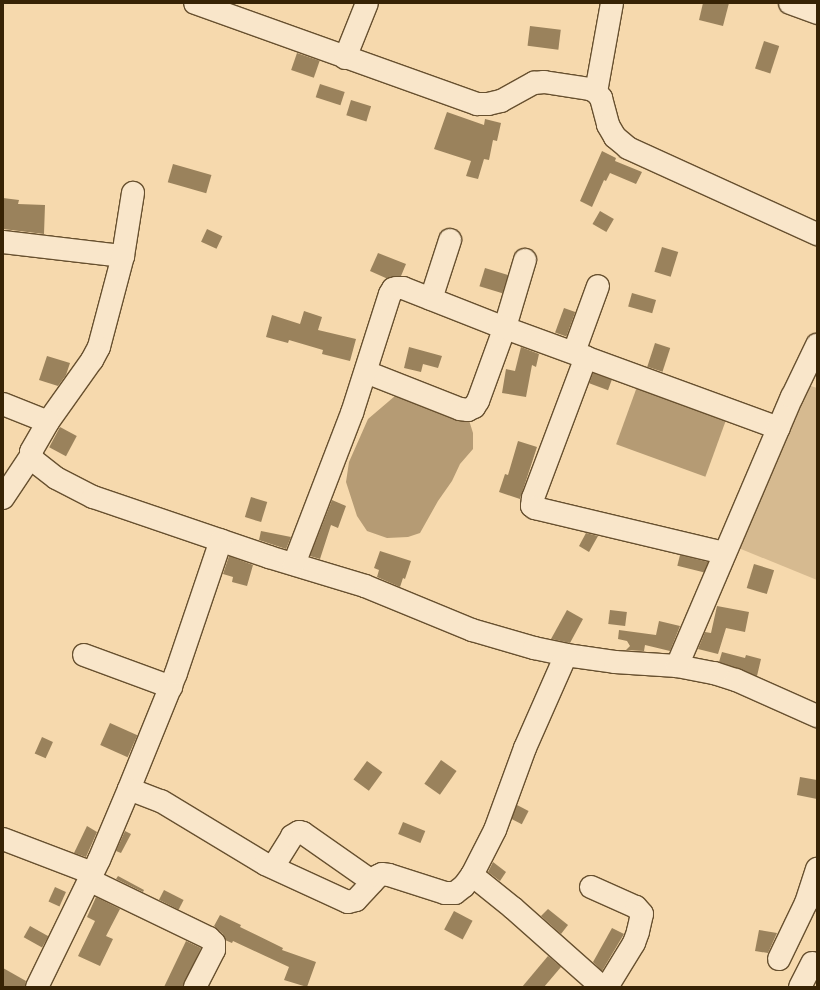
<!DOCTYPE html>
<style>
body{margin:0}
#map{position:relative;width:820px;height:990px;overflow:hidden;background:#f6d9ad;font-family:"Libre Bodoni",serif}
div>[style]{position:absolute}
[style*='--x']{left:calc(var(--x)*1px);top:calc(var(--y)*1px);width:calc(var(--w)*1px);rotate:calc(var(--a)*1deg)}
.green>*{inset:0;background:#d6ba90}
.water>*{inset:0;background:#b59b74;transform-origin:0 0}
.building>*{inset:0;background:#9a825c;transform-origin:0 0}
.roads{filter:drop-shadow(1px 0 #67502f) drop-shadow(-1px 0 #67502f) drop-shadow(0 1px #67502f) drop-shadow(0 -1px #67502f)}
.minor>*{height:22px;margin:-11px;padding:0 11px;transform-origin:11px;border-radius:11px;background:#f9e6ca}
span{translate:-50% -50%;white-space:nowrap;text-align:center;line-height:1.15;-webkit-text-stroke:3px #f9e6ca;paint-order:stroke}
.frame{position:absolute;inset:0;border:4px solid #372305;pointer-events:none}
</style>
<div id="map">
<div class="green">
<div style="clip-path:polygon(808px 385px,817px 388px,817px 580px,736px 547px)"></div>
</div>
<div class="water">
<div style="left:638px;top:384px;width:95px;height:64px;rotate:20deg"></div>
<div style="clip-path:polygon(395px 396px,405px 396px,468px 417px,473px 433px,473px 449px,460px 464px,452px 481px,438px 501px,420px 533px,408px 537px,387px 538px,367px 531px,357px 516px,346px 482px,349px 462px,368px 419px)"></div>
</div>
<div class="building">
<div style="clip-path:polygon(703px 3px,729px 3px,723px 26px,699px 20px)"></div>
<div style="left:530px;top:26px;width:31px;height:20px;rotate:7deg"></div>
<div style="left:764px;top:41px;width:16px;height:29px;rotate:18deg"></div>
<div style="left:297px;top:53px;width:24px;height:18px;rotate:19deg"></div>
<div style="left:320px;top:84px;width:26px;height:14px;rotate:18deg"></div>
<div style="left:351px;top:100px;width:21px;height:16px;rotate:17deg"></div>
<div style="clip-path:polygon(447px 112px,484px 125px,485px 119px,501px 123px,497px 141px,493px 140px,489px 160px,484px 159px,478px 179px,466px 176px,471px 161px,434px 149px)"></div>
<div style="clip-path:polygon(602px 151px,616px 158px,615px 161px,642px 172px,636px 184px,610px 173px,606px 181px,604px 180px,592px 207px,580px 201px)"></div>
<div style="left:173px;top:164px;width:40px;height:19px;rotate:16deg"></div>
<div style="clip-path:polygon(3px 198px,19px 200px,18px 204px,45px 205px,44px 234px,3px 229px)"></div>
<div style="left:600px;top:211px;width:16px;height:15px;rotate:30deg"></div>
<div style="left:207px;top:229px;width:17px;height:14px;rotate:25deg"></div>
<div style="left:662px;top:247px;width:17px;height:26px;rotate:17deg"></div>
<div style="clip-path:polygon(378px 253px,406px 264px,401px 276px,388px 279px,370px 271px)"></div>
<div style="left:485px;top:268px;width:24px;height:19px;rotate:17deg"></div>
<div style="left:632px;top:293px;width:25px;height:14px;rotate:16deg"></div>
<div style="left:564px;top:308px;width:12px;height:26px;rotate:20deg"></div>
<div style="clip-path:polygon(304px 311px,322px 317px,318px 330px,356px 339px,350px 361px,322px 354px,323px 350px,289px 340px,288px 343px,266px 337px,272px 315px,300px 324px)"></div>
<div style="left:655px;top:343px;width:16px;height:25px;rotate:18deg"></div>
<div style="clip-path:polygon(409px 347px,442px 356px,438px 368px,423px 364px,421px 372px,404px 368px)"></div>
<div style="clip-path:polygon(521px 347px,539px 354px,536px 367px,532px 365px,526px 397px,502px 393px,506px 369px,515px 371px)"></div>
<div style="clip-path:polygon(47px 356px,70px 363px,66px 375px,58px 386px,39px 380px)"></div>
<div style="left:593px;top:373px;width:20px;height:11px;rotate:20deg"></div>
<div style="left:60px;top:427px;width:19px;height:23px;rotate:28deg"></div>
<div style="clip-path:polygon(518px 441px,537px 447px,520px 499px,499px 492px,505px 474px,508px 475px)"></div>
<div style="left:251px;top:497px;width:17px;height:21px;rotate:17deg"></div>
<div style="clip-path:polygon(332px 500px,346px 506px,338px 528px,331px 525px,320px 559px,310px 556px)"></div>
<div style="clip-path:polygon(261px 531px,291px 537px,286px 549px,259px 540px)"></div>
<div style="clip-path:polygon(586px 533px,598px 536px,589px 552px,579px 546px)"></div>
<div style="clip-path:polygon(380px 551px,411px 561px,405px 579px,403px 578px,400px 587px,377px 577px,379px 570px,374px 568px)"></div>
<div style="left:680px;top:555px;width:29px;height:11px;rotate:14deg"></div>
<div style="clip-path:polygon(229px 556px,253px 565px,247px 586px,232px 582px,233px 577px,223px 574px)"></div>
<div style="left:754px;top:564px;width:21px;height:25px;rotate:17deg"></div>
<div style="clip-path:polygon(717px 606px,749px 612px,745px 632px,726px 628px,718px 654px,698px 649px,705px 632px,711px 633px)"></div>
<div style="clip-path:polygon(567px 610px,583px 619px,570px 643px,551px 639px)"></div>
<div style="left:610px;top:610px;width:17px;height:14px;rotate:7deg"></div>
<div style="clip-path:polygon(659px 621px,680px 626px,670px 651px,645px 645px,644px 651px,626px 650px,630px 646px,627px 641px,618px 639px,619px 630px,656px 635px)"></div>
<div style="clip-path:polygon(722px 652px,745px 658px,746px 655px,761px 659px,757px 676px,719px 662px)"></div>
<div style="left:110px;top:723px;width:30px;height:24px;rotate:24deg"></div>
<div style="left:42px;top:737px;width:12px;height:18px;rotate:24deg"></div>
<div style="left:441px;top:760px;width:19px;height:29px;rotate:35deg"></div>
<div style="left:367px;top:761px;width:19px;height:23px;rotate:36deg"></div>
<div style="clip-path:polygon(800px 777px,817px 780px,817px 799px,797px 795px)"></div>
<div style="left:517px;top:805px;width:13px;height:15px;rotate:27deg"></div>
<div style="left:403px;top:822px;width:24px;height:13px;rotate:22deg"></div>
<div style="clip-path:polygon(87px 826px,97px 832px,86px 857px,74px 853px)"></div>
<div style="clip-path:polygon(125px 831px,131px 834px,121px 853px,116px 851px)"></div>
<div style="clip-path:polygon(493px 862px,506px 872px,500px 881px,488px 872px)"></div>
<div style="clip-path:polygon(118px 876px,144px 890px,143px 892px,116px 879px)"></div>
<div style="left:55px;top:887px;width:12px;height:16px;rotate:24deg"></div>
<div style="left:164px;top:890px;width:22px;height:11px;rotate:27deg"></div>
<div style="clip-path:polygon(96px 897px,120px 909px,106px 936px,113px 939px,100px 966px,78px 956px,95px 921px,87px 917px)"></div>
<div style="clip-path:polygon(548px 909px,568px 925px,561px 934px,541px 916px)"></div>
<div style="left:454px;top:911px;width:21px;height:21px;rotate:28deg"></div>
<div style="clip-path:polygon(220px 915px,241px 925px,240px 927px,283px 948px,282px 950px,316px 962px,307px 987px,284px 980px,289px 967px,233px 941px,232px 943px,225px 940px,223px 934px,214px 926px)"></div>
<div style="left:30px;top:926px;width:21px;height:13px;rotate:29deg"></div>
<div style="clip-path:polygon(612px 928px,624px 934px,602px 971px,593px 962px)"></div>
<div style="clip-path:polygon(759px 930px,777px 933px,768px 953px,755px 951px)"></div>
<div style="clip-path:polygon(186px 941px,201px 948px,183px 987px,164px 987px)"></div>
<div style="clip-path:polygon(548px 956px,561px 967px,544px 987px,522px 987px)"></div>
<div style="clip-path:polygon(3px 968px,26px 981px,25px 987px,3px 987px)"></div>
</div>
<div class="roads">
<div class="minor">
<div style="--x:195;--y:3;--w:300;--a:19.7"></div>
<div style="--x:477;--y:104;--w:11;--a:0"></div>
<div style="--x:488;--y:104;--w:13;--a:-13"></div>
<div style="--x:501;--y:101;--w:38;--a:-29"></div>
<div style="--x:534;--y:83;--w:10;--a:-6"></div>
<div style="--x:544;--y:82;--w:47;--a:8.7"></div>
<div style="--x:590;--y:89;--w:7;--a:27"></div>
<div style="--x:596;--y:92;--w:8;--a:50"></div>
<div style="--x:601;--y:98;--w:28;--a:75"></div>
<div style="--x:608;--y:125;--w:14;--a:60"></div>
<div style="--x:615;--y:137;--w:17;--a:40"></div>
<div style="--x:628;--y:148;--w:208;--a:24.5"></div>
<div style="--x:790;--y:3;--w:29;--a:20"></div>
<div style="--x:345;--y:58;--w:59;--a:-68.2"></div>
<div style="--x:596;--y:92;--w:90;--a:-79.8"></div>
<div style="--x:3;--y:242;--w:121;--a:6.7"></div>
<div style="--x:123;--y:256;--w:64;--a:-81"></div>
<div style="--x:123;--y:256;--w:94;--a:104.8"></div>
<div style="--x:99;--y:347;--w:15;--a:118"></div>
<div style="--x:92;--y:360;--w:76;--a:125.4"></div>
<div style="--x:48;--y:422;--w:34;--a:120"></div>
<div style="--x:31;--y:452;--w:8;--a:76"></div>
<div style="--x:33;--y:460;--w:29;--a:38"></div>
<div style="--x:56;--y:478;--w:42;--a:27.2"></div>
<div style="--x:93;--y:497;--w:186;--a:18.8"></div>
<div style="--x:269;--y:557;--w:100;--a:16.8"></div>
<div style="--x:365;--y:586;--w:116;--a:22.4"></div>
<div style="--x:472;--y:630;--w:65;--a:16.2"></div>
<div style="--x:534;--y:648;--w:33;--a:12"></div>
<div style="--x:566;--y:655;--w:49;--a:8.1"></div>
<div style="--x:615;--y:662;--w:62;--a:3.7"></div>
<div style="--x:677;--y:666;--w:38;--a:11"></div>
<div style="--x:714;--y:673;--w:23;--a:18"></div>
<div style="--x:736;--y:680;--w:89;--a:24"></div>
<div style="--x:431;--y:299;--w:62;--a:-72.1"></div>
<div style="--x:574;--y:352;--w:70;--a:-70"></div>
<div style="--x:586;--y:357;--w:151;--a:110.6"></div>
<div style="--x:533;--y:498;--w:8;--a:97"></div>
<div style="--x:532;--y:506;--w:4;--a:34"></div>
<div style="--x:535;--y:508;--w:194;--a:13.4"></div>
<div style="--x:366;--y:372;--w:101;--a:21.5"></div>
<div style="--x:460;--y:409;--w:8;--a:7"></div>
<div style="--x:468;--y:410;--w:7;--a:-27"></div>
<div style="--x:474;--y:407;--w:7;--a:-56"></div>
<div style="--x:478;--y:401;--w:79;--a:-70"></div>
<div style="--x:505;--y:327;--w:70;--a:-73.4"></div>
<div style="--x:3;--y:404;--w:48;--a:21.8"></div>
<div style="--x:3;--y:498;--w:50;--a:-56.3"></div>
<div style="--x:294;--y:564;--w:162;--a:-69"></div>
<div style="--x:352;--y:413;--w:125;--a:-72.3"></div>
<div style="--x:390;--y:294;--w:6;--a:-59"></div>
<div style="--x:393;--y:289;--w:4;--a:-14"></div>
<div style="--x:397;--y:288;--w:6;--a:0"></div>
<div style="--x:403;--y:288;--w:101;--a:21.5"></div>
<div style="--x:497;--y:325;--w:300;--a:20.1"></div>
<div style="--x:84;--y:655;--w:93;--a:20.2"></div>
<div style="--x:566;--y:655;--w:102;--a:113.8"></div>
<div style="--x:525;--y:748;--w:87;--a:110.1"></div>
<div style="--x:495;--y:830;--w:51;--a:117.1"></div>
<div style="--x:472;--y:875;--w:53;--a:38.8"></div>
<div style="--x:513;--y:908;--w:119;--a:41.6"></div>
<div style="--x:677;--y:666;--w:293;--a:-66.9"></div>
<div style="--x:792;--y:397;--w:58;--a:-64.3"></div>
<div style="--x:129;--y:789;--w:125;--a:-67.9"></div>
<div style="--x:176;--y:673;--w:140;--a:-71.3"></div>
<div style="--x:3;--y:839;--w:95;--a:20.9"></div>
<div style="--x:273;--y:867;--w:36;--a:-58"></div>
<div style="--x:292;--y:836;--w:8;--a:-30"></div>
<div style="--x:299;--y:832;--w:4;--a:14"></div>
<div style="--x:303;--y:833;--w:85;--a:35"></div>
<div style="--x:89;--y:880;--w:133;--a:25.8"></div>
<div style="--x:209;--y:938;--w:7;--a:45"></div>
<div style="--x:214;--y:943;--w:7;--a:90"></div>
<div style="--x:214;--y:950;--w:42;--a:117.2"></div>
<div style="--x:591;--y:887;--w:49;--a:24"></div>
<div style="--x:636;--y:907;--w:9;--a:49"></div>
<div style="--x:642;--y:914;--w:18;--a:103"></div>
<div style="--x:638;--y:932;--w:12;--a:110"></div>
<div style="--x:634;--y:943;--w:52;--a:121.5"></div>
<div style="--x:779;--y:959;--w:62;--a:-64.3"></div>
<div style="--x:806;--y:903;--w:36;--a:-72"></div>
<div style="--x:37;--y:987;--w:141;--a:-64"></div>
<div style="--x:99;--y:860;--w:77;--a:-67.1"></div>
<div style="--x:129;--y:789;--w:34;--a:21"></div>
<div style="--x:161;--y:801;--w:122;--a:31.2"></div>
<div style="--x:265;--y:864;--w:91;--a:24.6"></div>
<div style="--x:348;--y:902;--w:8;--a:-14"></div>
<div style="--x:356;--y:900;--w:33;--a:-47"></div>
<div style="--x:378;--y:876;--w:4;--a:-27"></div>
<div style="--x:382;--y:874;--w:7;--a:8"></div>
<div style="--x:389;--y:875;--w:59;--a:17.8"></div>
<div style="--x:445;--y:893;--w:10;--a:0"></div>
<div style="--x:455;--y:893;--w:11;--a:-38"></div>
<div style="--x:464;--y:886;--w:14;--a:-54"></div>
<div style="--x:800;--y:987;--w:27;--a:-63"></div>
</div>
</div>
<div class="frame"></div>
</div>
